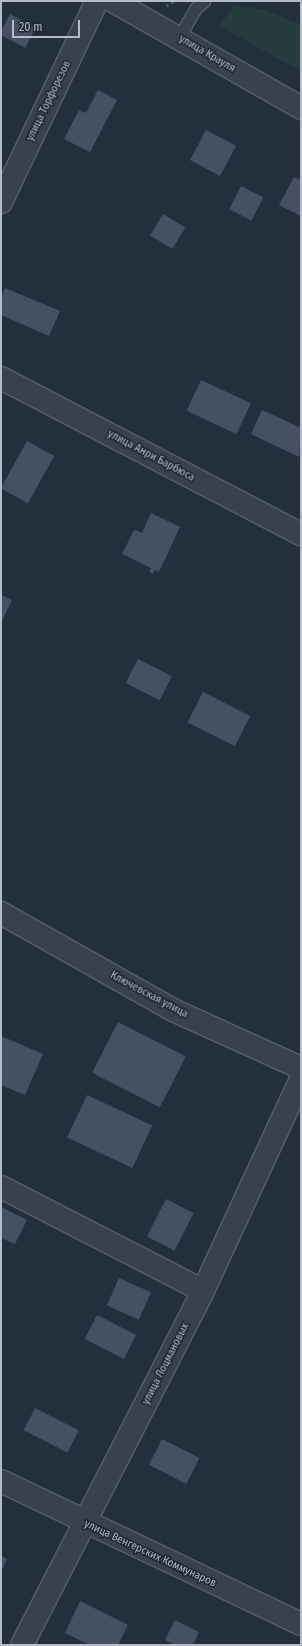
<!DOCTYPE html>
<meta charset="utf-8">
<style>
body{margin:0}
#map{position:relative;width:302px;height:1646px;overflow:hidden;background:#242f3e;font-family:"Fira Sans Condensed",sans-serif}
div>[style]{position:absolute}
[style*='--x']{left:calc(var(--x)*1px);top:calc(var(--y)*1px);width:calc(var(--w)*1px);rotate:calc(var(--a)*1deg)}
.green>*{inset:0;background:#263c3f}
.building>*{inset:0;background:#455162;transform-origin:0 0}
.path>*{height:2.5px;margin-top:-1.25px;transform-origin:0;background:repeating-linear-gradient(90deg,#44595c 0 3px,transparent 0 6px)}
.roads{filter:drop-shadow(1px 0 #565f6c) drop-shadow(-1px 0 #565f6c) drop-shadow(0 1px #565f6c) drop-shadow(0 -1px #565f6c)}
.service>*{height:11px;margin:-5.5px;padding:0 5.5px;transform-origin:5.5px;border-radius:5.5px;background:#38414e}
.minor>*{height:22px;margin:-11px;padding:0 11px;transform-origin:11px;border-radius:11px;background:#38414e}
.tertiary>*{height:22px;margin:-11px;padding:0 11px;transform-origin:11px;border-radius:11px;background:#38414e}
span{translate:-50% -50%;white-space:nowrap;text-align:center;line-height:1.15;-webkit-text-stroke:3px #1d2633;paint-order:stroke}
.street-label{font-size:11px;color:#b4bcc9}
.frame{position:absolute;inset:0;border:2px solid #b4bcc9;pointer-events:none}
.scale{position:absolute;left:12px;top:20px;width:68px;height:18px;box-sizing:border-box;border:2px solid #b4bcc9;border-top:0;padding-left:5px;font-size:12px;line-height:14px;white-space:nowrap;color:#b4bcc9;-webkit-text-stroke:3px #1d2633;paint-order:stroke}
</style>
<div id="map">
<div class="green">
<div style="clip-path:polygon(234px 6px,262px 9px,301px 25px,301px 71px,219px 26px)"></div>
</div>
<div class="building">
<div style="left:10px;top:14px;width:29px;height:23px;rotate:27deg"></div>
<div style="clip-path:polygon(98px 90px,117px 100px,90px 152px,64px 139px,79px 110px,86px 113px)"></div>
<div style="left:206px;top:130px;width:34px;height:34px;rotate:28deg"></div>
<div style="clip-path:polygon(294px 177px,301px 180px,301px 216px,279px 205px)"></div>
<div style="left:241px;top:186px;width:25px;height:26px;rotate:27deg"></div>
<div style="left:163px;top:214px;width:26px;height:25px;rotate:31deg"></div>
<div style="clip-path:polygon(5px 288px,60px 311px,49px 336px,1px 315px,1px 298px)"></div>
<div style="left:201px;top:380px;width:55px;height:34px;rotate:25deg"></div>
<div style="clip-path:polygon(262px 410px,301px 428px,299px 457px,251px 434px)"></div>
<div style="left:27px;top:441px;width:31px;height:54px;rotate:29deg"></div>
<div style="clip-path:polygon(151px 513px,180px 527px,159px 572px,155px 570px,153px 574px,149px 572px,151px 568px,122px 554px,134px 530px,142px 533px)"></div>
<div style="clip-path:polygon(1px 595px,12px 600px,1px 623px)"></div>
<div style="left:138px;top:659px;width:38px;height:27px;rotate:27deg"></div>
<div style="left:203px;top:692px;width:53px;height:34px;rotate:27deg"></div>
<div style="left:118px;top:1022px;width:76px;height:57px;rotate:27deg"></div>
<div style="clip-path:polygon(1px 1036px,43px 1054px,25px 1095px,1px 1085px)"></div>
<div style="left:87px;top:1095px;width:72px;height:47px;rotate:25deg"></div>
<div style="left:166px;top:1199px;width:31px;height:42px;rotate:27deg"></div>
<div style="clip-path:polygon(1px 1207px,27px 1220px,15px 1244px,1px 1238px)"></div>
<div style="left:119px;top:1278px;width:35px;height:30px;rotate:24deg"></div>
<div style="left:97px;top:1315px;width:44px;height:27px;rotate:27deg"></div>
<div style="left:35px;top:1408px;width:49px;height:25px;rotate:27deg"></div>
<div style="left:162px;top:1439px;width:42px;height:29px;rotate:27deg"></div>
<div style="clip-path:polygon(1px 1556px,7px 1559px,1px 1572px)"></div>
<div style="clip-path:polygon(80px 1601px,128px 1625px,118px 1645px,90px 1645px,65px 1633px)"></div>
<div style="clip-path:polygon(175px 1620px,199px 1632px,193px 1645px,175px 1645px,165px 1640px)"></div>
</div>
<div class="path">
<div style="--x:166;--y:6;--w:9;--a:-32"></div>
</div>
<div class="roads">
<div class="service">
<div style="--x:179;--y:37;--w:34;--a:-60"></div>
<div style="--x:196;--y:8;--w:11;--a:-41"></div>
</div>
<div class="minor">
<div style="--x:1;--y:202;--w:223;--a:-64.5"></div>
<div style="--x:1;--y:378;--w:338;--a:27.5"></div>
<div style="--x:1;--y:913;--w:197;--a:29.4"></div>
<div style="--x:173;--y:1010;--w:141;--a:24.4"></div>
<div style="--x:1;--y:1187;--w:227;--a:27.2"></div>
<div style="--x:1;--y:1481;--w:332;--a:25.5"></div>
<div style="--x:22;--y:1645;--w:398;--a:-62.9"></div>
<div style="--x:203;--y:1291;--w:234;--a:-65.2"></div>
</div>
<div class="tertiary">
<div style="--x:113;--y:1;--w:216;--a:29.6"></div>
</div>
</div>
<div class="street-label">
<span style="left:207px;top:54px;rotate:30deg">улица Крауля</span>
<span style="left:49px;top:101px;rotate:-64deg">улица Торфорезов</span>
<span style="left:151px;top:456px;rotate:28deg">улица Анри Барбюса</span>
<span style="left:149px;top:995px;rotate:28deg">Ключевская улица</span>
<span style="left:166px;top:1364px;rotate:-63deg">улица Лоцмановых</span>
<span style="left:150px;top:1554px;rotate:25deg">улица Венгерских Коммунаров</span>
</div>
<div class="frame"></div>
<div class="scale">20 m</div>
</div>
